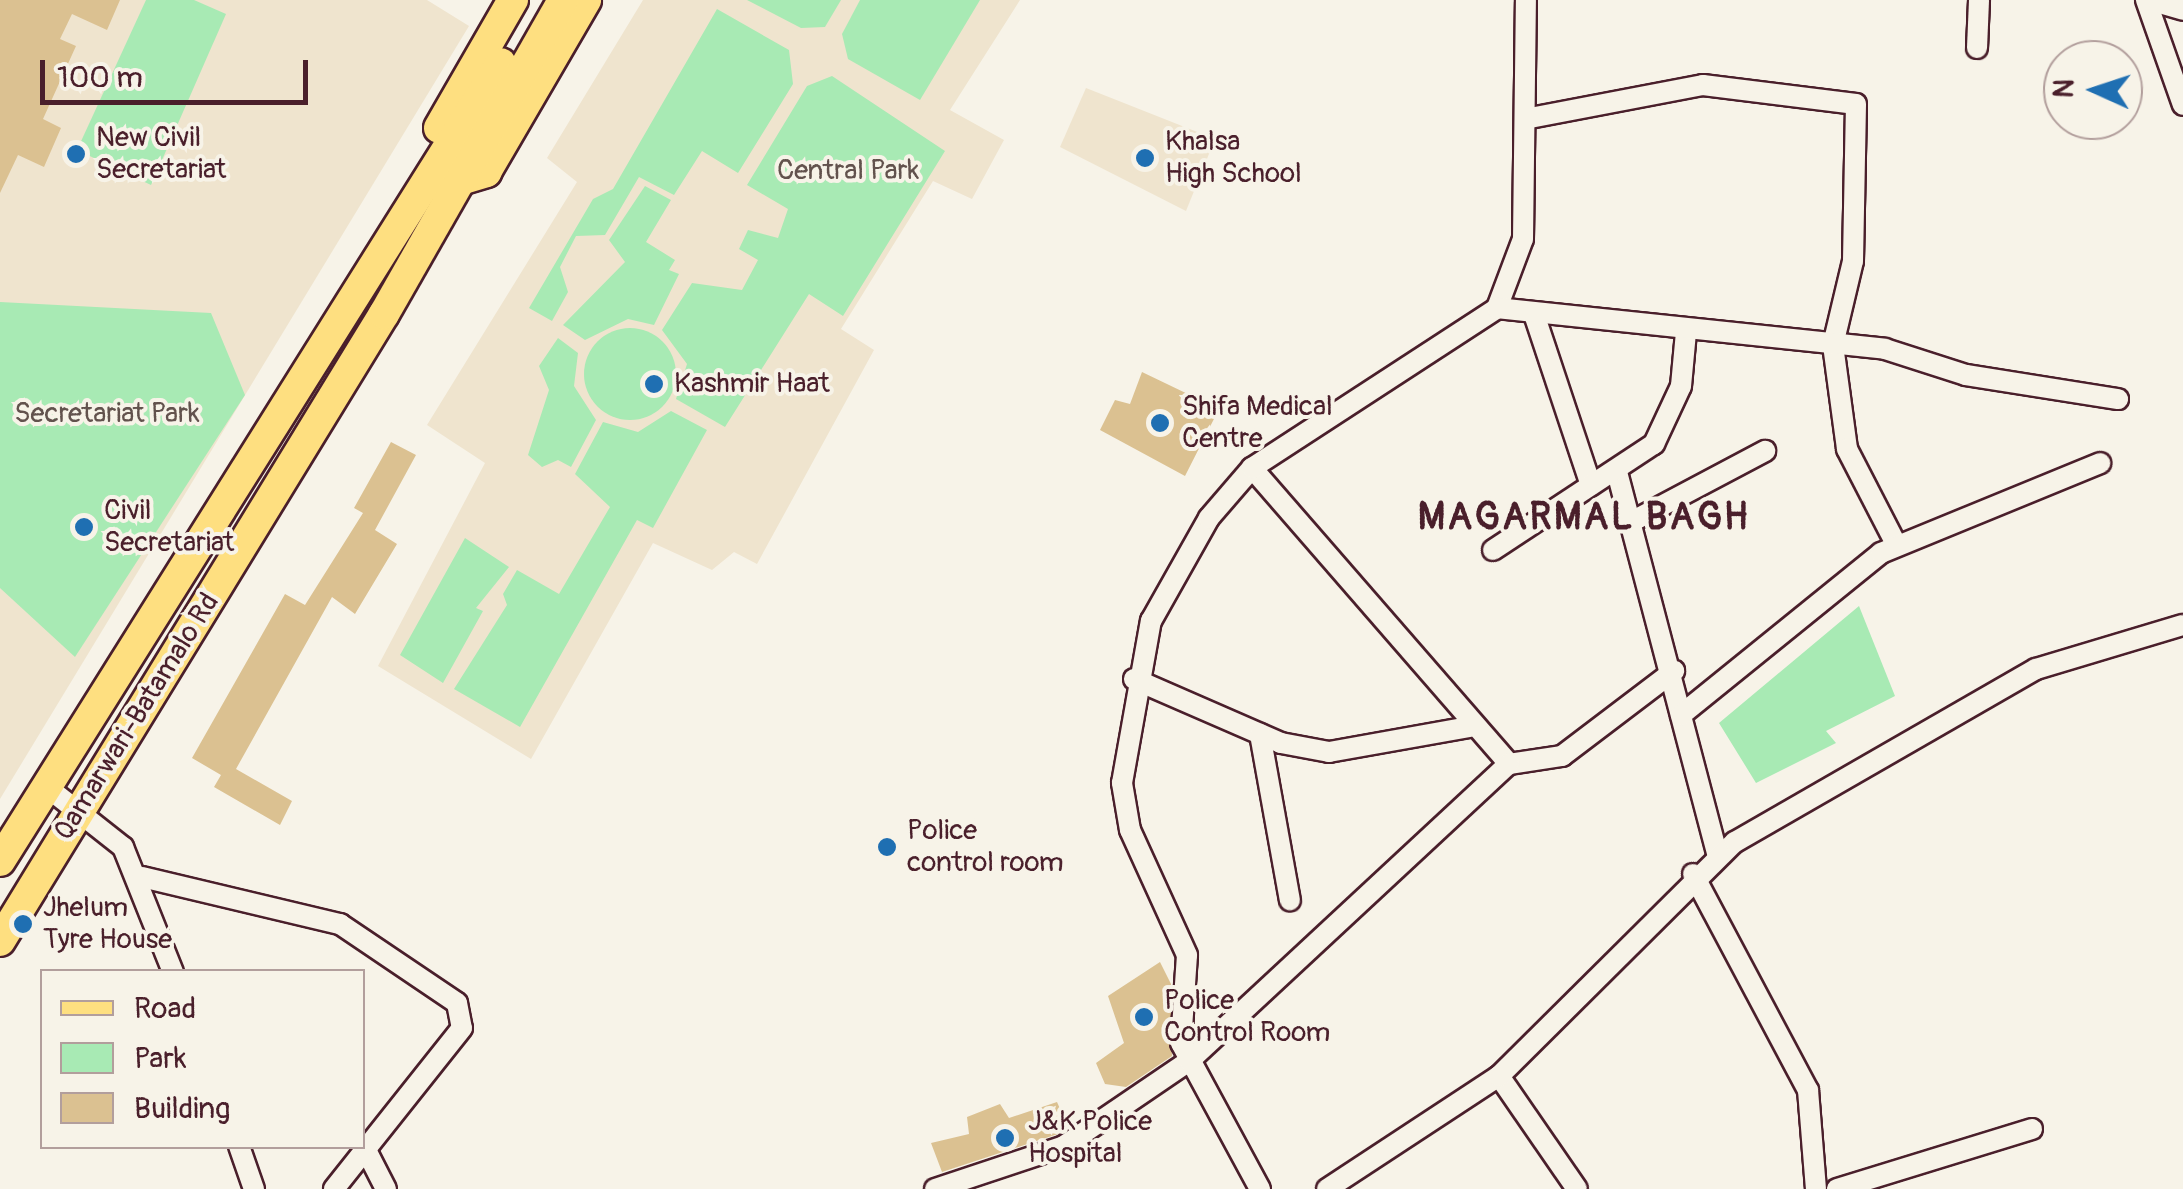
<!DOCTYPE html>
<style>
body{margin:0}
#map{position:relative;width:2183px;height:1189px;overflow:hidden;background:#f7f3e8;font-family:Pangolin,sans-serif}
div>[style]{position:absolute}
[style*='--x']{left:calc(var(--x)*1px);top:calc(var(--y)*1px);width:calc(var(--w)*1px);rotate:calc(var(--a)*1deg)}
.built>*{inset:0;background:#efe4ce}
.green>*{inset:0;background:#a8eab4}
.round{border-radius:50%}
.building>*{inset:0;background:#dbc191}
.roads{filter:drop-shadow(2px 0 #4a1f2b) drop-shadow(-2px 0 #4a1f2b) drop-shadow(0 2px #4a1f2b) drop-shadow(0 -2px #4a1f2b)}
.minor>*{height:20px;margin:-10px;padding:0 10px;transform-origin:10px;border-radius:10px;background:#f7f3e8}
.primary>*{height:30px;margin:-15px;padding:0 15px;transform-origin:15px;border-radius:15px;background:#fedf80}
.dots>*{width:28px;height:28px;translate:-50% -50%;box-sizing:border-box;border:5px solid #f7f3e8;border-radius:50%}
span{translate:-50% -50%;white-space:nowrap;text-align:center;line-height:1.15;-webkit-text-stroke:8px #f7f3e8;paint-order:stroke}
.poi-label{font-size:28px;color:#4a1f2b}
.left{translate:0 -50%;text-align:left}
.park-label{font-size:28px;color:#62524d}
.street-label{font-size:28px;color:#4a1f2b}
.district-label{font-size:38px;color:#4a1f2b;font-weight:700;letter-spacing:2.5px}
.legend{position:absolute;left:40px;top:969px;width:325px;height:180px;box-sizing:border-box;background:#f7f3e8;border:2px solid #b29e9c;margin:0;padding:12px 18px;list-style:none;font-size:30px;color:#4a1f2b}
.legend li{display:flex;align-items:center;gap:20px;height:50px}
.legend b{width:50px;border:2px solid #b29e9c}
.north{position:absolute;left:2043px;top:40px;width:100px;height:100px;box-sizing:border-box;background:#f7f3e8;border:2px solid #b29e9c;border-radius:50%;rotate:273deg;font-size:28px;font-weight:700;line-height:40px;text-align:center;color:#4a1f2b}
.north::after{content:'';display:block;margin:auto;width:35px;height:45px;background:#1f6fb2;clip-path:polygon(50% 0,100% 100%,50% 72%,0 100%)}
.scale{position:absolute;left:40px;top:60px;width:268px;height:45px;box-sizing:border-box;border:5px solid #4a1f2b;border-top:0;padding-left:12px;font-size:30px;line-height:35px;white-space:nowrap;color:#4a1f2b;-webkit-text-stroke:8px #f7f3e8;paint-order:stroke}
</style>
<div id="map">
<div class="built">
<div style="clip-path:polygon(0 0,427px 0,469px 26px,0 799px)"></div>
<div style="clip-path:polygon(643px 0,1020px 0,950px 110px,1004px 140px,972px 199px,933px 181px,841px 329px,874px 350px,757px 564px,734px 552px,712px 570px,653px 543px,531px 759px,378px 666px,485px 463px,427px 425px,577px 182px,547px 158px)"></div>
<div style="clip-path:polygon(1086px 88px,1215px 139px,1186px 211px,1060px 147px)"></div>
</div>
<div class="green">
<div style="clip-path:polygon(146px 0,194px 0,226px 14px,151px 185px,77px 150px)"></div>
<div style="clip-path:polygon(747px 0,841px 0,825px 27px,801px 28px)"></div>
<div style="clip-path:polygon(860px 0,980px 0,920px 100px,848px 59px,842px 34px)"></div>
<div style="clip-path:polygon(717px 9px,789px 50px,793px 84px,738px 173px,702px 151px,674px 195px,639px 177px,605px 235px,576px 236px,560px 267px,568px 292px,552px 321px,529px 308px,593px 199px,613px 189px)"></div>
<div style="clip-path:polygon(832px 76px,945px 151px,843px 316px,809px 294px,725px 427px,676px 399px,687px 364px,662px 330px,692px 283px,742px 290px,758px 260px,739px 249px,748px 230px,778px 238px,788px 209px,747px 185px,807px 86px)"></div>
<div style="clip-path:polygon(645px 186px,671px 200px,646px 242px,675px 260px,669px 270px,679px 274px,654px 325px,628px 319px,585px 340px,563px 325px,625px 262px,609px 240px)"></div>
<div style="clip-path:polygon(0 302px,211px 313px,245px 395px,75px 657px,0 588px)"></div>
<div class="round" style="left:584px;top:328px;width:92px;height:92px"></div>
<div style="clip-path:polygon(558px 338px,578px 353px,574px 386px,596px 420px,571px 467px,558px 460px,542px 467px,528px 455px,549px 390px,539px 366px)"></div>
<div style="clip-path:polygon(671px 411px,707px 430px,653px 528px,637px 520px,520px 727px,454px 689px,507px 605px,503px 594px,517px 570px,559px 594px,610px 507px,575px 474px,603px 422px,638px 432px)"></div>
<div style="clip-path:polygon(465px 538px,509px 567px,476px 608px,483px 611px,443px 683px,400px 655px)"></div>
<div style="clip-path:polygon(1859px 606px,1895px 696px,1826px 731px,1836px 743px,1756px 783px,1719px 723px)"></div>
</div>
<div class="building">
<div style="clip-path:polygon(0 0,120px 0,107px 30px,72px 14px,60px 39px,76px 46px,43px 119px,61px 128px,44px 167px,18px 155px,0 193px)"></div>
<div style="clip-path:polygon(1142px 372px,1219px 409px,1185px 476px,1100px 430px,1115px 400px,1130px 404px)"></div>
<div style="clip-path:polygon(391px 442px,416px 455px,375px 530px,397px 544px,355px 614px,332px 597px,236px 769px,292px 801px,280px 825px,214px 787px,221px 775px,192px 758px,285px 594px,305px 605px,363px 513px,354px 508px)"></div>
<div style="clip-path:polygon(1160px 962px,1171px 984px,1172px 1056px,1126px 1087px,1105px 1084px,1096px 1063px,1124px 1043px,1108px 996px)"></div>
<div style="clip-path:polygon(1057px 1102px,1068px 1127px,1058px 1134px,942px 1172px,931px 1143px,969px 1134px,967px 1117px,1000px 1104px,1009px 1118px)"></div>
</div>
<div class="roads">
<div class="minor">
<div style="--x:2146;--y:0;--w:111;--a:70.6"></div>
<div style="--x:2149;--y:0;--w:35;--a:16"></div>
<div style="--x:1977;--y:48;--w:48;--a:-87.6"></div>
<div style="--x:1530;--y:118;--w:176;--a:-10.8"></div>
<div style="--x:1703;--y:85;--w:154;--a:7.1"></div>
<div style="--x:1856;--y:104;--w:157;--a:91.1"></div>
<div style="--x:1853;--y:261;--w:86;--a:103.4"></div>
<div style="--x:1833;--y:345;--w:105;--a:82.3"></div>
<div style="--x:1847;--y:449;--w:107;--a:62.7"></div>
<div style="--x:1497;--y:308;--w:74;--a:-69.4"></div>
<div style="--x:1523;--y:239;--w:239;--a:-89.3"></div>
<div style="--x:1534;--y:314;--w:180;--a:71.6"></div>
<div style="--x:1252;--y:468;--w:392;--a:49"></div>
<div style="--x:1509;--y:764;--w:54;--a:-8.6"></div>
<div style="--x:1562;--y:756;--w:141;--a:-37.2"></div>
<div style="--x:1617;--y:472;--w:395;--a:75.3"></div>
<div style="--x:1631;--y:522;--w:152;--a:-27.9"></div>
<div style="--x:1493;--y:550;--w:193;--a:-33.4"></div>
<div style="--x:1654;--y:444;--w:64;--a:-65"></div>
<div style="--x:1681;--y:386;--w:54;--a:-84.7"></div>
<div style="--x:1134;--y:679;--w:160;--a:23.5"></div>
<div style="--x:1281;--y:743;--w:49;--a:10.6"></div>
<div style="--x:1329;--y:752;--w:143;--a:-10.1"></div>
<div style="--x:1681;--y:715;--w:257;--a:-39"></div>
<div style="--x:1881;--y:553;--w:237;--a:-22.3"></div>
<div style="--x:1260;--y:734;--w:169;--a:79.8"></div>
<div style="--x:47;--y:787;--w:97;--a:38.3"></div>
<div style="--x:123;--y:847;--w:135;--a:68.2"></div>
<div style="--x:1693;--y:874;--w:245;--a:62"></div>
<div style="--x:1808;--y:1090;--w:99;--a:85.4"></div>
<div style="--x:142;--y:877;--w:204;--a:13.4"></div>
<div style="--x:340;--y:924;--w:141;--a:34"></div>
<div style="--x:457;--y:1003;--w:25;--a:79"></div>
<div style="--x:462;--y:1028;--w:206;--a:128.5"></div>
<div style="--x:1499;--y:1076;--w:137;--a:55.4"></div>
<div style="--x:239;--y:1146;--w:46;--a:70.8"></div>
<div style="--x:365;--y:1148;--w:46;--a:62.9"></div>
<div style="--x:935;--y:1189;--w:136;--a:-18.4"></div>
<div style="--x:1064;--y:1146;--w:151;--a:-34.2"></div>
<div style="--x:1189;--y:1061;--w:437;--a:-42.9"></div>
<div style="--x:1260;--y:1189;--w:166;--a:-118.4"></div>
<div style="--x:1181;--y:1043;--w:88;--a:-86.1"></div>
<div style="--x:1187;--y:955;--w:137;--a:-114.5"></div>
<div style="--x:1130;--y:830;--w:48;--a:-99.7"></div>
<div style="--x:1122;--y:783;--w:165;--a:-79.9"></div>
<div style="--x:1151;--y:621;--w:118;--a:-60.6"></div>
<div style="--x:1209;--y:518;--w:66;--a:-49.3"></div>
<div style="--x:1252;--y:468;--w:293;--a:-33.1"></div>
<div style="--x:1497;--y:308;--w:390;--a:6"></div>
<div style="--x:1885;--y:349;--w:85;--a:17.8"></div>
<div style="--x:1966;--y:375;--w:154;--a:9"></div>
<div style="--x:1327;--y:1189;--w:206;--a:-33.3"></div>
<div style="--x:1499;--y:1076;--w:332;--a:-44.8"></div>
<div style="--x:1735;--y:842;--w:347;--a:-29.9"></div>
<div style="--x:2036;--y:669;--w:153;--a:-16.7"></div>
<div style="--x:1837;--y:1189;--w:204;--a:-17.1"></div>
</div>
<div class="primary">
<div style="--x:439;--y:128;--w:148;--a:-60"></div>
<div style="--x:454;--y:182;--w:34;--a:-17"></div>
<div style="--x:486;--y:172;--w:199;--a:-59.8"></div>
<div style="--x:0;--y:861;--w:942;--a:-57.88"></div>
<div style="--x:0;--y:941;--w:735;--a:-58.52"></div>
<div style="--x:384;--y:314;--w:361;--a:-60.3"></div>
</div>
</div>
<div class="dots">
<div style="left:76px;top:154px;background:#1f6fb2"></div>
<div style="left:1145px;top:158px;background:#1f6fb2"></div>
<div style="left:654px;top:384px;background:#1f6fb2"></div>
<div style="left:1160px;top:423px;background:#1f6fb2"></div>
<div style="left:84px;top:527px;background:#1f6fb2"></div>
<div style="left:887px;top:847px;background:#1f6fb2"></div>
<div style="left:23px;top:924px;background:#1f6fb2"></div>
<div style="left:1144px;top:1017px;background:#1f6fb2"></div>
<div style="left:1005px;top:1138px;background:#1f6fb2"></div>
</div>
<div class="poi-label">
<span class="left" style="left:96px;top:154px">New Civil<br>Secretariat</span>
<span class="left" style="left:1165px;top:158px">Khalsa<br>High School</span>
<span class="left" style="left:674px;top:384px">Kashmir Haat</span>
<span class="left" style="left:1182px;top:423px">Shifa Medical<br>Centre</span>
<span class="left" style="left:104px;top:527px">Civil<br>Secretariat</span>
<span class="left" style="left:907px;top:847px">Police<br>control room</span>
<span class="left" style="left:43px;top:924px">Jhelum<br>Tyre House</span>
<span class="left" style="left:1164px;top:1017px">Police<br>Control Room</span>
<span class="left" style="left:1028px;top:1138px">J&amp;K Police<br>Hospital</span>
</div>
<div class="park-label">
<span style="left:848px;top:171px">Central Park</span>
<span style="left:107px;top:414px">Secretariat Park</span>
</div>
<div class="street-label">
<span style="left:137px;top:717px;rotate:-58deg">Qamarwari-Batamalo Rd</span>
</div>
<div class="district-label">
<span style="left:1584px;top:518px">MAGARMAL BAGH</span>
</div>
<ul class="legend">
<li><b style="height:12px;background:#fedf80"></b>Road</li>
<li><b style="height:28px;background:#a8eab4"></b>Park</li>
<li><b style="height:28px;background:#dbc191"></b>Building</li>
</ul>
<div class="north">N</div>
<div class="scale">100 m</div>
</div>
